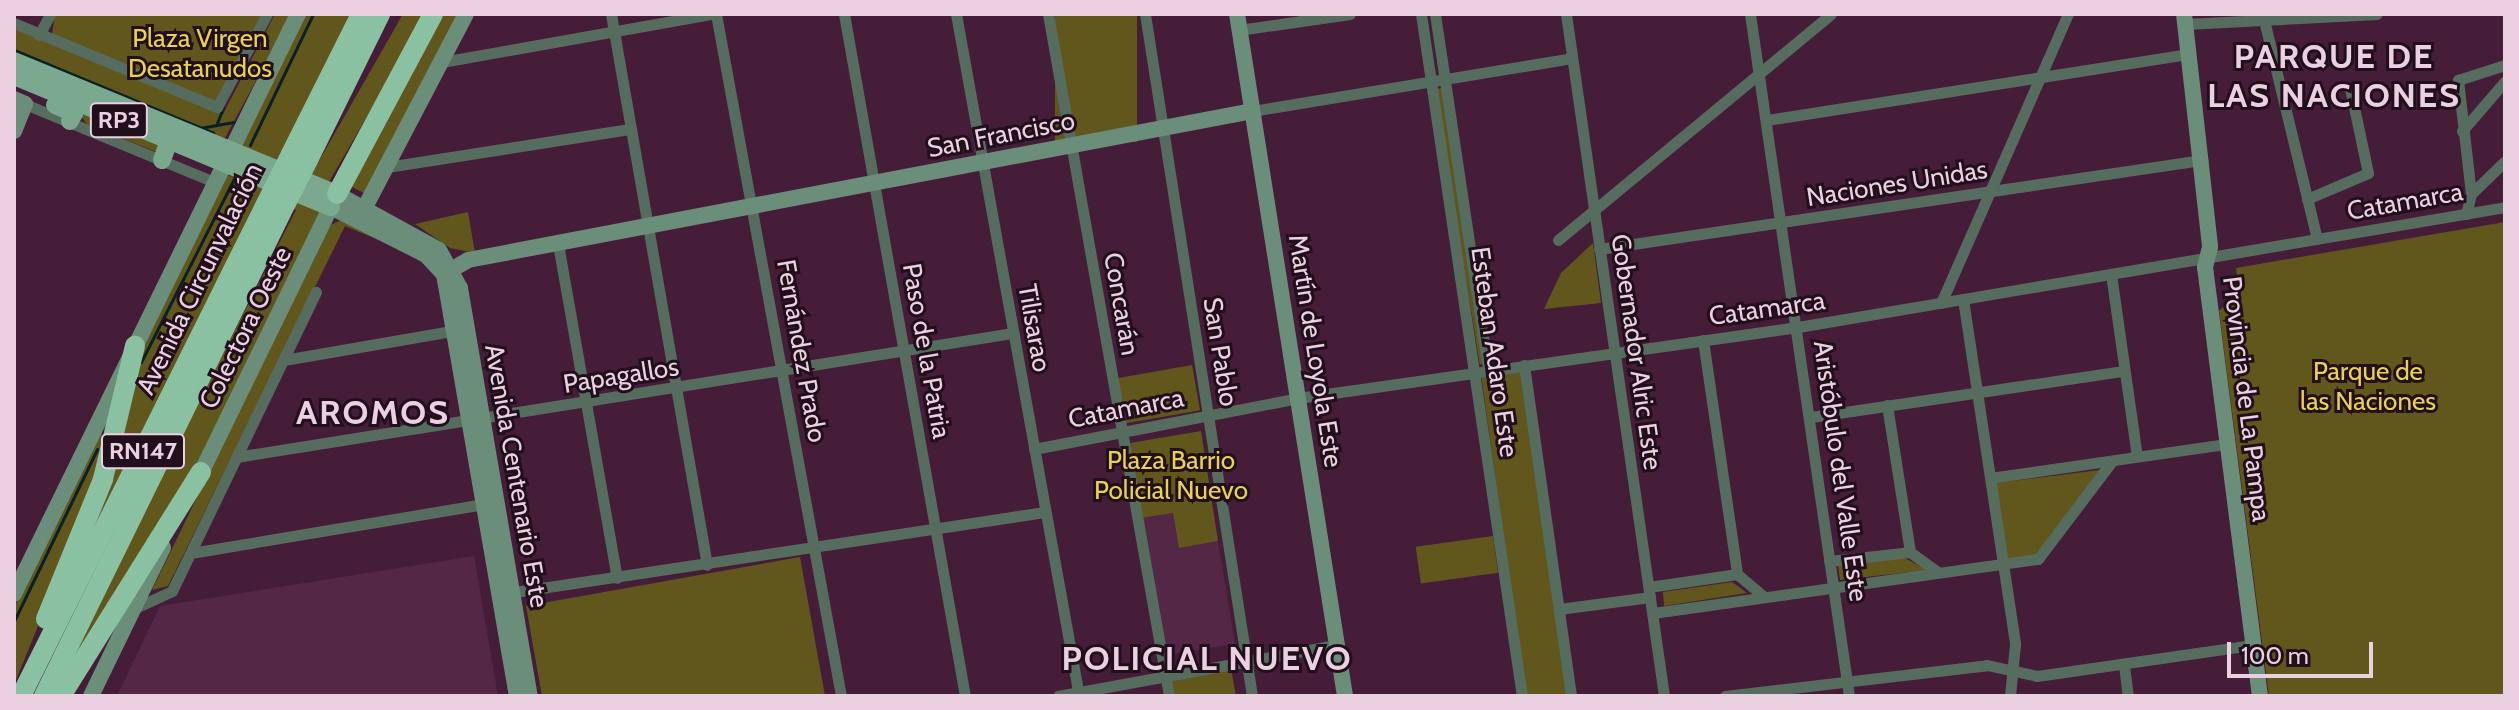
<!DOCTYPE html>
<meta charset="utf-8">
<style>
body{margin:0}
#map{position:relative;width:2519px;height:710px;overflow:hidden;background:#451d39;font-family:Cabin,sans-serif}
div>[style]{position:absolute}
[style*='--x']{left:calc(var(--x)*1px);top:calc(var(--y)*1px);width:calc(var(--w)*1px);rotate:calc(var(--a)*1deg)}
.built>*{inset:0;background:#542747}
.green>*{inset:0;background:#61571d;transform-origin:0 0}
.stream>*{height:3px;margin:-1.5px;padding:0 1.5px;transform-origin:1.5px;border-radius:1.5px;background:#092027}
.street>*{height:11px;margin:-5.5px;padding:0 5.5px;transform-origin:5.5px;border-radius:5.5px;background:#566c5f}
.secondary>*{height:16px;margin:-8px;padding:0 8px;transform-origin:8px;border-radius:8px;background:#6b8e7a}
.primary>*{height:18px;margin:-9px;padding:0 9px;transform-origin:9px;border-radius:9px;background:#7ba98f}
.highway>*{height:20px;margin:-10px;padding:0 10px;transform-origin:10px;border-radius:10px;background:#8ac1a2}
.highway-bridge>*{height:20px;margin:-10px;padding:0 10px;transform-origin:10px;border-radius:10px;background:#8ac1a2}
span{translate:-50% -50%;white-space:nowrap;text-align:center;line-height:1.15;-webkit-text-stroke:6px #210f1b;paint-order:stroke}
.shield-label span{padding:2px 6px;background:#210f1b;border:2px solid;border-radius:6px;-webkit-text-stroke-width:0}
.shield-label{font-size:24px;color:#ead0e1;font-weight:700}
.park-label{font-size:26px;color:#e9d251}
.street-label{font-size:26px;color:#ead0e1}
.district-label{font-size:34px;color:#ead0e1;font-weight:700;letter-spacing:2px}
.frame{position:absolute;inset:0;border:16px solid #ead0e1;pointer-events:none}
.scale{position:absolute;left:2227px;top:642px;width:146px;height:36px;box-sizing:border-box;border:4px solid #ead0e1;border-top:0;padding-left:10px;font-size:24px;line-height:28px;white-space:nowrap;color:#ead0e1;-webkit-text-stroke:6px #210f1b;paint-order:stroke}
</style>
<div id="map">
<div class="built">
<div style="clip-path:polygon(1173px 513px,1179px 548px,1218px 541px,1235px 644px,1165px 655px,1142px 518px)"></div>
<div style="clip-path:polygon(474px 556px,498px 696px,117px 696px,160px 606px)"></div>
</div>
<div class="green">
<div style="clip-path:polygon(55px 14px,263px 14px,215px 101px,52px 35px)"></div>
<div style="clip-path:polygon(275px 14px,292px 14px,225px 138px,14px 55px,14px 28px,223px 114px)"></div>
<div style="clip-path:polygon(305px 14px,351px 14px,315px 168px,403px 14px,427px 14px,327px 185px,242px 149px,240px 141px)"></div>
<div style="clip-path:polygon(442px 14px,459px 14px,366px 194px,350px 186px)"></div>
<div style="left:1055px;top:14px;width:82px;height:128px"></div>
<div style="left:1442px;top:88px;width:279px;height:6px;rotate:81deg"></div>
<div style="clip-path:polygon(77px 111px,164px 141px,159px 153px,87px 124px)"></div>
<div style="clip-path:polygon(227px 175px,321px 210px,217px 431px,67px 674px,62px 671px,296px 210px,265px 196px,26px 682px,133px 364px)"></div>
<div style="clip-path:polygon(468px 212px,475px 253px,450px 248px,415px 224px)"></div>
<div style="clip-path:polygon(341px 220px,417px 256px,345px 226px,168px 586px,152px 590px,329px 226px)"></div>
<div style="clip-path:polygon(2505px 222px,2505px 696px,2269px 696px,2219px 311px,2239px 292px,2236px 268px)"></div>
<div style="clip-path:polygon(1593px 243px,1601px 303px,1544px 309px,1561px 273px)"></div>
<div style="left:1192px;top:365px;width:46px;height:76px;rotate:80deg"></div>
<div style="left:1521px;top:372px;width:327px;height:40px;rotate:82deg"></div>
<div style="clip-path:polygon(1201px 431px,1218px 541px,1179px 548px,1173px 513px,1142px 518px,1130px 443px)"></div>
<div style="clip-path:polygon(101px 434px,107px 437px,98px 479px,14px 685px,14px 608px)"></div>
<div style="clip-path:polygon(2100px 470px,2036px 556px,2006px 559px,1996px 483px)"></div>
<div style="left:1493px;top:536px;width:37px;height:78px;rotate:82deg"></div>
<div style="clip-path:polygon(800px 557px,825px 696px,542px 696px,526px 606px)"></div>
<div style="clip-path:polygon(1903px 557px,1927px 570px,1840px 580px,1838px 565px)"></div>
<div style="clip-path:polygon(1732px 582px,1747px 593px,1664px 606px,1663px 592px)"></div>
<div style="clip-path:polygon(1231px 669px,1236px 696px,1173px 696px,1170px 680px)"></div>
</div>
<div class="stream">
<div style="--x:14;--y:50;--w:216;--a:22.6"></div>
<div style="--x:217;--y:123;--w:16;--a:-68"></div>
<div style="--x:200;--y:128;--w:34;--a:-10"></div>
<div style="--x:250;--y:145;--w:145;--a:-64.3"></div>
<div style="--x:141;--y:362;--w:208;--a:-63.1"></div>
<div style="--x:14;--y:621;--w:191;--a:-64.2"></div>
</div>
<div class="street">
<div style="--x:611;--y:14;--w:559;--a:80.12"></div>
<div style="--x:716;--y:14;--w:693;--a:79.61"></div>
<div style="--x:844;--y:14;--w:693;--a:79.94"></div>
<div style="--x:956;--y:14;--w:693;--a:79.78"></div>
<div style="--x:1048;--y:14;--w:693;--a:79.94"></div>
<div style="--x:1145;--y:14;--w:690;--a:81.08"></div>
<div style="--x:1421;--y:14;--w:689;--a:81.58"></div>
<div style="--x:1435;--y:14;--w:360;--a:81.5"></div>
<div style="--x:1566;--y:14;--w:689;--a:81.82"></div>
<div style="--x:1750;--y:14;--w:689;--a:81.74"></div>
<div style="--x:2264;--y:20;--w:225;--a:76.4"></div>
<div style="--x:14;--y:23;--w:220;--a:22.5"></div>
<div style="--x:217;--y:107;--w:106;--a:-61.7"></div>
<div style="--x:2186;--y:24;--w:191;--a:-3"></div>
<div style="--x:1239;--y:30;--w:112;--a:-8.2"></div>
<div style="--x:39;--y:35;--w:24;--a:-62"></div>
<div style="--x:442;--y:62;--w:273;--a:-10.1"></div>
<div style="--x:25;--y:104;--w:204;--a:22.4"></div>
<div style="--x:1252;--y:111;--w:324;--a:-9.4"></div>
<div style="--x:1767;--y:120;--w:427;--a:-8.9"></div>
<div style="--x:2462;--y:131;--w:66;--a:-49.3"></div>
<div style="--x:387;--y:167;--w:247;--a:-8.9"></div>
<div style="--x:2471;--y:194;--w:47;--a:-44.1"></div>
<div style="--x:2307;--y:199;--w:66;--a:-23.1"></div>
<div style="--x:2368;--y:173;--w:87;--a:-102"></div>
<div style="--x:2466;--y:214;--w:21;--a:-76"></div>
<div style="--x:2471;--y:194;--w:115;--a:-96.5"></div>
<div style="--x:2458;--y:80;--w:49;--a:-17.7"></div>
<div style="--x:1558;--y:240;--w:354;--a:-39.6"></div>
<div style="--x:558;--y:244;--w:339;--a:80"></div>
<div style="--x:1599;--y:249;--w:610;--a:-8.4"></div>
<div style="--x:2111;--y:274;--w:184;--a:81.9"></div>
<div style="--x:1963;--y:299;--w:349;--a:81.4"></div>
<div style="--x:2015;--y:644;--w:52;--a:95.5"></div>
<div style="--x:1941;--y:303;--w:316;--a:-66.3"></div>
<div style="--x:1703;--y:340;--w:236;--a:81.7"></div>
<div style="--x:284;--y:360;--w:176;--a:-9.8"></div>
<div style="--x:1524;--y:365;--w:334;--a:81.9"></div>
<div style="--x:1887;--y:405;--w:149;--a:81.1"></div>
<div style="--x:1811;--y:417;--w:316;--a:-8.4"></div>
<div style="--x:1034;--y:449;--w:269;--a:-10.9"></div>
<div style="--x:1298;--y:398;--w:505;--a:-8.08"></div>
<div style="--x:1798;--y:327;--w:717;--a:-9.63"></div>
<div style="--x:236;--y:457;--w:787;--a:-9.07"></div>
<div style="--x:1990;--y:478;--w:239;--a:-8.2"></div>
<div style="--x:191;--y:553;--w:297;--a:-9.5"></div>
<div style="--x:1829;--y:561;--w:81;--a:-6.3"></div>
<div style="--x:1910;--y:552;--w:34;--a:36"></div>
<div style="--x:1649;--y:587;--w:89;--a:-8.4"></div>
<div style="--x:1737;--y:574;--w:34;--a:40"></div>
<div style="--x:508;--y:593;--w:543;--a:-8.58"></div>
<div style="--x:133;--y:609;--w:43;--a:-24.8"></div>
<div style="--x:172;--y:591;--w:332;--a:-64.3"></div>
<div style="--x:1559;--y:609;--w:92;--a:-7.5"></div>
<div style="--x:1653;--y:613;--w:389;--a:-8"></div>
<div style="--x:2038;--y:559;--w:123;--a:-52.9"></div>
<div style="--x:2124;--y:665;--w:31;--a:83"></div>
<div style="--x:1058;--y:696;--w:284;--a:-10.4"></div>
<div style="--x:1725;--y:696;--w:264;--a:-6.7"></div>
<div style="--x:1987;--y:665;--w:51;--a:12.4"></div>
<div style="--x:2037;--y:676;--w:218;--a:-8.2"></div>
</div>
<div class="secondary">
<div style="--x:1237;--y:14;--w:690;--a:81"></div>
<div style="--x:2184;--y:14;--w:234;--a:83.6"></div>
<div style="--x:2210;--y:247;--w:21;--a:104"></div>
<div style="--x:2205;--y:267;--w:433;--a:82.7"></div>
<div style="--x:14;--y:99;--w:12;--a:24"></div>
<div style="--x:25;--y:104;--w:29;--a:112"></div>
<div style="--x:331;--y:207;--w:106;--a:26.8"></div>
<div style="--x:426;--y:255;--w:26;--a:47"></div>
<div style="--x:444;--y:274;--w:428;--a:80.2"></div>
<div style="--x:363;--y:211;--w:222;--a:-62.4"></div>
<div style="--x:444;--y:274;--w:28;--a:-30"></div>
<div style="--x:468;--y:260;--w:798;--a:-10.76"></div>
<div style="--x:197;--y:481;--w:319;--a:-64"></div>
<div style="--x:337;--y:194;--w:116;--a:28.8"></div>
<div style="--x:439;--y:250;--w:43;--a:61.1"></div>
<div style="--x:460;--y:288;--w:414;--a:80.3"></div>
<div style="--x:14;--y:594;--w:646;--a:-63.91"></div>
<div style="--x:91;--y:696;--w:165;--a:-64.1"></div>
</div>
<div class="primary">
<div style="--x:14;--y:61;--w:349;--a:22.4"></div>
<div style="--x:14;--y:76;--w:343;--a:22.5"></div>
<div style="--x:55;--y:105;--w:21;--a:23"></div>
<div style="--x:74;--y:113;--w:9;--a:117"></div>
<div style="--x:162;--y:160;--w:20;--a:-70"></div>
</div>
<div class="highway">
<div style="--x:291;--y:154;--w:157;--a:-63.4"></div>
<div style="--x:308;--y:160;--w:163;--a:-63.7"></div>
<div style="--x:337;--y:194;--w:204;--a:-61.9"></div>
<div style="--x:46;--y:619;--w:151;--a:-67.8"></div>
<div style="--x:103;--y:479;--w:137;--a:-76.5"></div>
<div style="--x:21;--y:696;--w:547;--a:-63.53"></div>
<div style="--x:44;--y:696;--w:538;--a:-63.86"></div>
<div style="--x:61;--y:696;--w:264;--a:-58"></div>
</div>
<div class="highway-bridge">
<div style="--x:265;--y:206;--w:58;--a:-63.4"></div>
<div style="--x:281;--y:213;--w:59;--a:-63"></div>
</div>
<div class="shield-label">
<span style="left:119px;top:120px">RP3</span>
<span style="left:143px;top:451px">RN147</span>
</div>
<div class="park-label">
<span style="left:200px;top:54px">Plaza Virgen<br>Desatanudos</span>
<span style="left:2368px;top:387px">Parque de<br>las Naciones</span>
<span style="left:1171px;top:476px">Plaza Barrio<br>Policial Nuevo</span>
</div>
<div class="street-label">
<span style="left:1001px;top:135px;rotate:-11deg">San Francisco</span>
<span style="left:1897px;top:184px;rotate:-9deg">Naciones Unidas</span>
<span style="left:2405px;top:202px;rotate:-10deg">Catamarca</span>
<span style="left:200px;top:279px;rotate:-64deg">Avenida Circunvalación</span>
<span style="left:1121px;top:304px;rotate:80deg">Concarán</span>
<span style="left:1767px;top:309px;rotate:-8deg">Catamarca</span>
<span style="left:246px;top:328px;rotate:-64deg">Colectora Oeste</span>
<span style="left:1034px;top:328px;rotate:80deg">Tilisarao</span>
<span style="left:801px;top:351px;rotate:80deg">Fernández Prado</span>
<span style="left:926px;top:351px;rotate:80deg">Paso de la Patria</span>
<span style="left:1315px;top:351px;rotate:81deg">Martín de Loyola Este</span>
<span style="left:1220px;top:352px;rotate:81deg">San Pablo</span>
<span style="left:1494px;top:352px;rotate:82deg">Esteban Adaro Este</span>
<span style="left:1636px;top:352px;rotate:82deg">Gobernador Alric Este</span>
<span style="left:621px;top:376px;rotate:-9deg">Papagallos</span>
<span style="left:2246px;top:399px;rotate:83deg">Provincia de La Pampa</span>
<span style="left:1126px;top:409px;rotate:-11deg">Catamarca</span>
<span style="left:1840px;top:471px;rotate:82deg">Aristóbulo del Valle Este</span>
<span style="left:516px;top:476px;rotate:80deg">Avenida Centenario Este</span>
</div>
<div class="district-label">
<span style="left:2334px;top:76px">PARQUE DE<br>LAS NACIONES</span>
<span style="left:373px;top:413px">AROMOS</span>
<span style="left:1207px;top:659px">POLICIAL NUEVO</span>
</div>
<div class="frame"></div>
<div class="scale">100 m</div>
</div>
